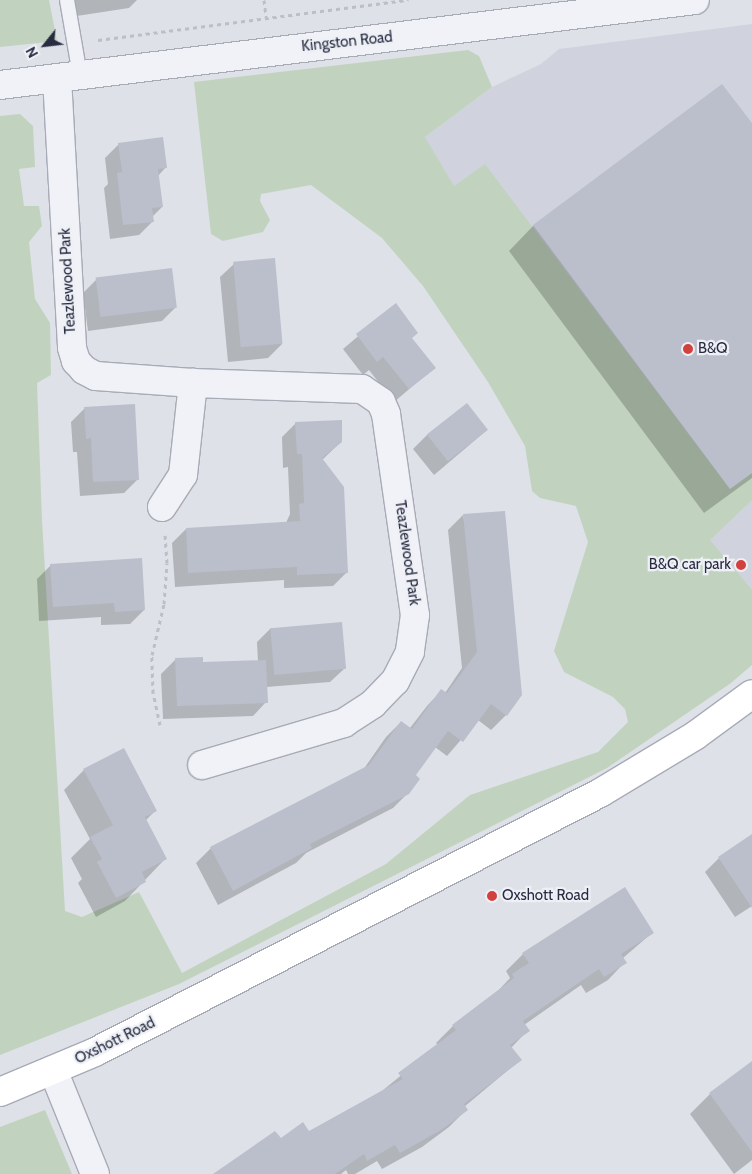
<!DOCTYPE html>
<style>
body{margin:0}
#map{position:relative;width:752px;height:1174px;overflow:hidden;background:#dee1e8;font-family:Cabin,sans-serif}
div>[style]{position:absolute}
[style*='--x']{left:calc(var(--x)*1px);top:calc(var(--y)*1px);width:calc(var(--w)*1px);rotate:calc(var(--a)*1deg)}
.built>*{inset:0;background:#d0d3dd}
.green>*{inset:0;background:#c1d3bf}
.shadow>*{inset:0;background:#0003}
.building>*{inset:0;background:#bbbfcb;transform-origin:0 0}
.path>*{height:3px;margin-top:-1.5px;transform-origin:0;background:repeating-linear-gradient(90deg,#bcbfc7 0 4px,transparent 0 8px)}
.roads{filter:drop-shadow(1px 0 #a7abb6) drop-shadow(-1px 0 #a7abb6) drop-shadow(0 1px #a7abb6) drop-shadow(0 -1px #a7abb6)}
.service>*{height:14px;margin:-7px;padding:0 7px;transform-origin:7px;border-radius:7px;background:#f1f2f7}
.minor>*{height:28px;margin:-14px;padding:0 14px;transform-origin:14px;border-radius:14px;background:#f1f2f7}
.secondary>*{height:28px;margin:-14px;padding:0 14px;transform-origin:14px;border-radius:14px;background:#fff}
.dots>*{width:14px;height:14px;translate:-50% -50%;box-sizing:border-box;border:2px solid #eef0f6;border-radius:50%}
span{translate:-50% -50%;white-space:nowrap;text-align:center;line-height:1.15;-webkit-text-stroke:4.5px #eef0f6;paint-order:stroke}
.street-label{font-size:15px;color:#272c40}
.poi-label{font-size:15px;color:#272c40}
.left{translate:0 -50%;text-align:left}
.right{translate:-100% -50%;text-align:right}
.north{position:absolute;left:20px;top:20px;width:50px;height:50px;-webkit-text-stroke:4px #eef0f6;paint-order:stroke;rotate:241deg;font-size:14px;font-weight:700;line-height:20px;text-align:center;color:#272c40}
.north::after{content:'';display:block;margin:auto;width:18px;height:22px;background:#272c40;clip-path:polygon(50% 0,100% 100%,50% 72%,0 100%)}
</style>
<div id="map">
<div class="built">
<div style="clip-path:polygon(752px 24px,752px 631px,488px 275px,425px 137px,492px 87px,541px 64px,559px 49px)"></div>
</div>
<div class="green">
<div style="clip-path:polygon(0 0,49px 0,57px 41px,0 47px)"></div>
<div style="clip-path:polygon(468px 50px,479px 56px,492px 87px,425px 137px,454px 186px,485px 164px,730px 489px,752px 473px,752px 500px,710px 540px,752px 590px,752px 665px,731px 683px,607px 768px,179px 984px,0 1055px,0 116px,20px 114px,33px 126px,35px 167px,19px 169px,24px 206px,39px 206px,42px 226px,29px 242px,35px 299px,50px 323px,51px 375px,37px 383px,42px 520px,65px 911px,82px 917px,139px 892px,182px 973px,386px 864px,470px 795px,598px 752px,628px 722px,625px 709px,613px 697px,564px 672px,554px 651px,588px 542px,576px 506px,540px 498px,532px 491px,525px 446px,488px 382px,423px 286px,382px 238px,311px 185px,261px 194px,260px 201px,270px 220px,263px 232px,223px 241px,211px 234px,194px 82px)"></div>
<div style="clip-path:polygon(45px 1110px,72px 1174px,0 1174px,0 1127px)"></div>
</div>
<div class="shadow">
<div style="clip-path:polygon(68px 0,137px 0,129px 8px,70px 17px)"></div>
<div style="clip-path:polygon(722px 85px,752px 126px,752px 478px,704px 513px,509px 251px,533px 226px)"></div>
<div style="clip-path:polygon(119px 144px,166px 167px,158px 176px,162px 207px,152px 217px,152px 222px,139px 235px,110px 239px,104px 188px,108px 184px,105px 158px)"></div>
<div style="clip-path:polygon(234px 264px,282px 344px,268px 358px,228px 362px,220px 277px)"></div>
<div style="clip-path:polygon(97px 279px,176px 307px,162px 321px,88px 331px,83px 293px)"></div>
<div style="clip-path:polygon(395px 305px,411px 338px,434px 368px,394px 402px,369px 370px,363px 375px,343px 349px)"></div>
<div style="clip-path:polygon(85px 408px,138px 479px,124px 493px,80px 496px,77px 452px,73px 452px,71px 422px)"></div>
<div style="clip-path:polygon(296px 423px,341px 442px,322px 460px,347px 572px,333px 586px,284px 588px,284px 580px,175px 587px,172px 543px,186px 529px,286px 523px,290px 514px,288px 467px,283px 468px,282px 437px)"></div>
<div style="clip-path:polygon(487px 430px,434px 475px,413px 449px,427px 435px)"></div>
<div style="clip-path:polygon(463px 515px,506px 715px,491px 730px,478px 720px,447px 756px,435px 747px,414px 776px,408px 793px,393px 808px,306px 853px,296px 863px,218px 905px,196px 863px,211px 848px,363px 770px,386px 737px,401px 722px,410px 728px,427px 706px,441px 691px,445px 693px,462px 668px,448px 530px)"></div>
<div style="clip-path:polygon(51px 565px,144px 610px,130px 624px,101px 625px,101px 617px,39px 621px,37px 579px)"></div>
<div style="clip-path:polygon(271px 628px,344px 669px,330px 682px,266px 687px,266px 702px,253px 716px,163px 719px,161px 674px,175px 660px,202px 664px,258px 662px,257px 642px)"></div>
<div style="clip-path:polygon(84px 770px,155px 811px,145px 821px,165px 859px,125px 901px,96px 917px,78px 883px,82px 879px,71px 858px,90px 839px,64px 790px)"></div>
<div style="clip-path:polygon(752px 835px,752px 906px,735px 917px,705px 872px,719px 858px)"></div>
<div style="clip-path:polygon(652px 933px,623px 958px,625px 962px,608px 980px,586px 993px,581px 985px,524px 1025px,528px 1030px,511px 1048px,520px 1060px,464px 1107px,466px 1110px,449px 1127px,422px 1147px,382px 1169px,377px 1161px,355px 1174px,348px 1174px,346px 1170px,341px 1174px,215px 1174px,280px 1140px,309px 1132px,382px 1091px,438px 1045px,436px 1043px,453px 1026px,496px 993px,510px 978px,506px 971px,523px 954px)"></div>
<div style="clip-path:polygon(752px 1063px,752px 1160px,734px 1174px,690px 1114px,710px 1094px)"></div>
</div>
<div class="building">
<div style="clip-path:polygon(722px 84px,752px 123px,752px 473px,730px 489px,533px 225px)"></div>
<div style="clip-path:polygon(163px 137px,167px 168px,158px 169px,163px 207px,152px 208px,154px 222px,123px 225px,117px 173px,122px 172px,118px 143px)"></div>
<div style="left:275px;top:258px;width:86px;height:42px;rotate:85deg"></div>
<div style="left:172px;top:268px;width:40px;height:77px;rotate:83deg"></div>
<div style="clip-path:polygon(396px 303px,418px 333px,412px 338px,436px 368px,409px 389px,383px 357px,377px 362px,356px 334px)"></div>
<div style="left:467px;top:403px;width:34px;height:51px;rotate:52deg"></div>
<div style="clip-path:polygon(135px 404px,139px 480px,93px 482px,91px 438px,86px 439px,84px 407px)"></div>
<div style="clip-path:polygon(342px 420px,342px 442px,322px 458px,344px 487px,348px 573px,297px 575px,297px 567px,188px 573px,186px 528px,300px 521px,299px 504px,304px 503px,302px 454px,297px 454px,295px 422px)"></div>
<div style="clip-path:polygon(505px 511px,522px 695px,507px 716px,491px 704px,463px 742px,448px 731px,416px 775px,420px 779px,409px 794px,310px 844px,312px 848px,233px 891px,210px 847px,369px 765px,401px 721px,412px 729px,441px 689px,447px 693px,477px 652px,463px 514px)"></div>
<div style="clip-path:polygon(142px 558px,145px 610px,115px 612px,114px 603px,53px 607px,50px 564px)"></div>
<div style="left:342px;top:622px;width:47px;height:72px;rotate:85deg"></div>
<div style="clip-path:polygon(203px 657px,203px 662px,266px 660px,268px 703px,177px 706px,175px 658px)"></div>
<div style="clip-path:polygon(124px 748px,157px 811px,145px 817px,167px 859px,142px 872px,146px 882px,116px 898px,97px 862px,102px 859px,90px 837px,113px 825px,83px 769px)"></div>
<div style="clip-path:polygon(752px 834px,752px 908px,718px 857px)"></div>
<div style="clip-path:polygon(625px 887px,654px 933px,621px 954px,627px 963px,604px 977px,599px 969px,523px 1021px,530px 1031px,510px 1045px,522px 1060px,464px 1104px,468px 1110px,441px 1130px,400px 1153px,395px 1145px,367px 1161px,364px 1154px,335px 1174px,213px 1174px,275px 1131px,281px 1138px,303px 1122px,309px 1131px,403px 1079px,398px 1073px,456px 1030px,452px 1025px,514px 978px,512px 974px,529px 963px,522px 953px)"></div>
<div style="clip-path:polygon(752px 1061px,752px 1152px,709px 1093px)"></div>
</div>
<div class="path">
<div style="--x:264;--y:0;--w:17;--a:83"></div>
<div style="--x:98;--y:40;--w:313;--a:-7.4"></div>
<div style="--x:160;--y:725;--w:33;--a:-102"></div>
<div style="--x:153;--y:693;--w:38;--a:-92"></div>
<div style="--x:152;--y:655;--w:52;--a:-76.8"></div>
<div style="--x:164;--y:604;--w:41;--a:-85.8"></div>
<div style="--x:167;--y:563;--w:28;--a:-94"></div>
</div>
<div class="roads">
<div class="service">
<div style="--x:67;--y:0;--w:76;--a:80.2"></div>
</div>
<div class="minor">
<div style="--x:57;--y:78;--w:270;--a:86.8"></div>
<div style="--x:72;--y:348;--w:14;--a:73"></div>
<div style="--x:76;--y:361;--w:12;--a:48"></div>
<div style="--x:84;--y:370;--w:13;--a:27"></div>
<div style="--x:96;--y:376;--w:97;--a:4.1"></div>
<div style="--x:193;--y:383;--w:169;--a:2"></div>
<div style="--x:362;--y:389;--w:23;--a:34"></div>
<div style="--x:381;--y:402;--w:13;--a:67"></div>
<div style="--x:386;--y:414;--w:203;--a:81.8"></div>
<div style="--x:415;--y:615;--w:37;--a:98"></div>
<div style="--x:410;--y:652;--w:33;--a:117"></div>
<div style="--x:395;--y:681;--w:32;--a:134"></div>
<div style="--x:373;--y:704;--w:35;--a:147"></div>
<div style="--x:344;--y:723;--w:148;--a:163.5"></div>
<div style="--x:0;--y:85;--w:700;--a:-6.97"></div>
<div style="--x:162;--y:507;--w:38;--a:-57"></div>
<div style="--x:183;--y:475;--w:93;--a:-83.8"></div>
<div style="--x:53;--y:1070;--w:112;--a:68"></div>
</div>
<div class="secondary">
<div style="--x:0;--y:1092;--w:103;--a:-22.8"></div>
<div style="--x:95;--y:1052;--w:568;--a:-27.15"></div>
<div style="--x:600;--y:793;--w:112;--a:-31.1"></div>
<div style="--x:696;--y:735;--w:69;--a:-36.2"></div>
</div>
</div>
<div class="dots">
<div style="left:688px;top:349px;background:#d3413e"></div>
<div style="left:741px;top:565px;background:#d3413e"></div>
<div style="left:492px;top:896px;background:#d3413e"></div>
</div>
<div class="street-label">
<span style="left:347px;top:42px;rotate:-6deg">Kingston Road</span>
<span style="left:68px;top:281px;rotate:-93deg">Teazlewood Park</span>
<span style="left:407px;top:553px;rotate:82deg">Teazlewood Park</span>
<span style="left:115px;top:1041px;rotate:-26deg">Oxshott Road</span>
</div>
<div class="poi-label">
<span class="left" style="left:698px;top:349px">B&amp;Q</span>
<span class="right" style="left:731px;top:565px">B&amp;Q car park</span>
<span class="left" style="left:502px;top:896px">Oxshott Road</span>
</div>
<div class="north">N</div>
</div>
